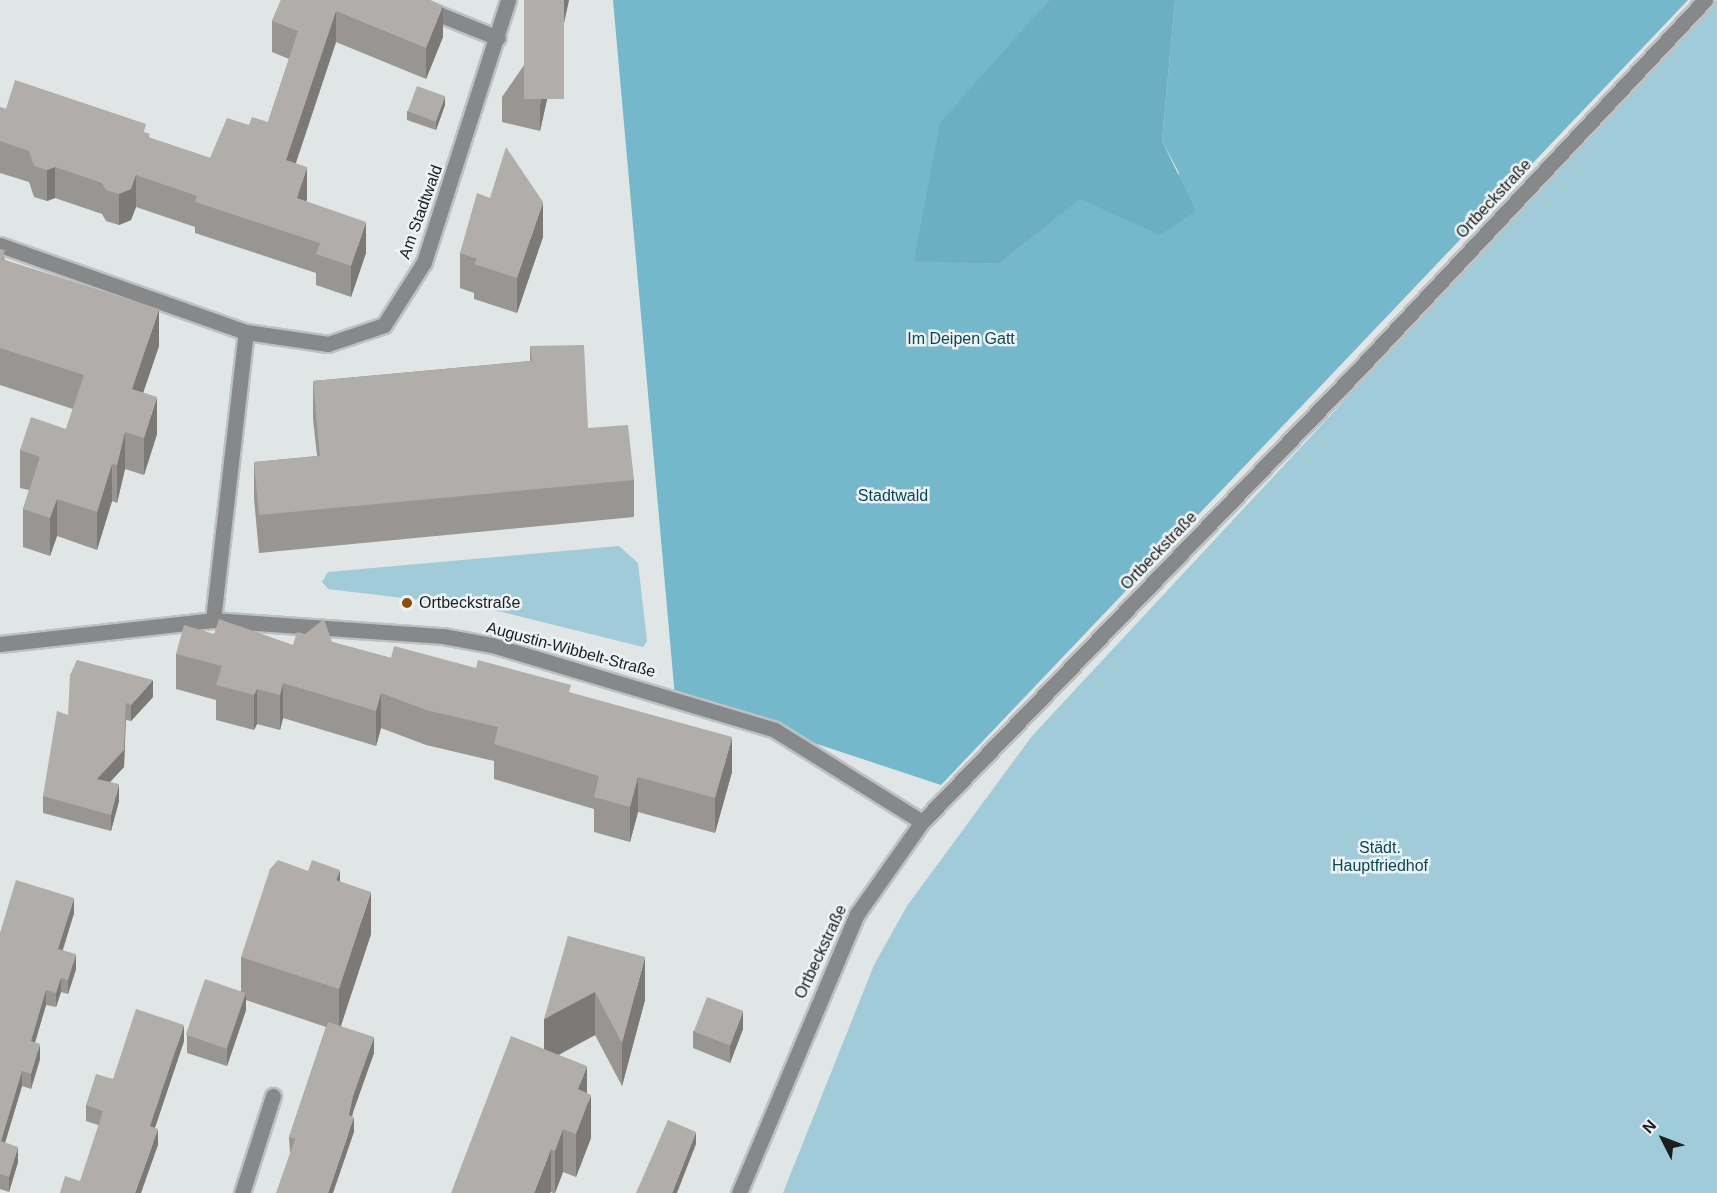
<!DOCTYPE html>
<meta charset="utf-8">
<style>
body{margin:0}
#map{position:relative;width:1717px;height:1193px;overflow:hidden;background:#e0e5e6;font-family:Helvetica,sans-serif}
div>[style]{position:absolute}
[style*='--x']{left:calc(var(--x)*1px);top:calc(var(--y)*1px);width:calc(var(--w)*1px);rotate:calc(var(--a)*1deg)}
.green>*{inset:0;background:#a1cbd8}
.forest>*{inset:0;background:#75b7cb}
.water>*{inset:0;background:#6caec2}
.roads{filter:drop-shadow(2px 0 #bdc1c2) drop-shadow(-2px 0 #bdc1c2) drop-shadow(0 2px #bdc1c2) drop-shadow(0 -2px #bdc1c2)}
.minor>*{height:15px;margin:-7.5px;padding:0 7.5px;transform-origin:7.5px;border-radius:7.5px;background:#868889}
.wall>*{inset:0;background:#989592}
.shaded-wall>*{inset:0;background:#7c7977}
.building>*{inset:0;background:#b1adaa;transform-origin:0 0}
.dots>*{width:16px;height:16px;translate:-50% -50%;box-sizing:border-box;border:3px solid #edf2f4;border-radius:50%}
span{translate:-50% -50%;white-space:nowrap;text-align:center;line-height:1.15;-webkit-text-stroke:5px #edf2f4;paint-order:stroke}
.street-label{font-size:16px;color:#1c1e1e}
.park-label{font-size:16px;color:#0b4756}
.poi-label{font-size:16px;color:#1c1e1e}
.left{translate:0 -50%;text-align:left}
.north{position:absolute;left:1633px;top:1109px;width:60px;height:60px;-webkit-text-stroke:4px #edf2f4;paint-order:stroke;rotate:312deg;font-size:16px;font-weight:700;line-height:24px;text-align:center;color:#1c1e1e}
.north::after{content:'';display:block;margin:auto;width:21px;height:27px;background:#1c1e1e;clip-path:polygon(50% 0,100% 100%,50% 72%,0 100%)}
</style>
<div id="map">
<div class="green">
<div style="clip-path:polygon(1717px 0,1717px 1193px,783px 1193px,874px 965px,907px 906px,1032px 736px)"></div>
<div style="clip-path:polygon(619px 546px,638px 563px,647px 641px,643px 647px,486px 608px,328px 589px,322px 582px,328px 572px)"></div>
</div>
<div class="forest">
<div style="clip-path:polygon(613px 0,1049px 0,1007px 49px,914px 260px,999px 264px,1080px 198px,1160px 234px,1179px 173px,1162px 141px,1175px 0,1688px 0,941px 785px,675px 697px)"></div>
</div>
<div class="water">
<div style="clip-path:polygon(1049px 0,1175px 0,1162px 141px,1196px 211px,1160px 235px,1080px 199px,999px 264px,914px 261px,940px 123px)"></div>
</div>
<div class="roads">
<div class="minor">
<div style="--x:404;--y:0;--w:101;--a:22"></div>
<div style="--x:0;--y:245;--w:261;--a:19.5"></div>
<div style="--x:246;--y:332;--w:83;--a:8.3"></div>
<div style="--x:328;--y:344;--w:59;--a:-18.7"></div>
<div style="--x:384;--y:325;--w:75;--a:-57.6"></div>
<div style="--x:424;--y:262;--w:275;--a:-72.2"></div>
<div style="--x:213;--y:620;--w:290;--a:-83.5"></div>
<div style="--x:0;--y:644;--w:214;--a:-6.4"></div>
<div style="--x:213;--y:620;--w:231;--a:4"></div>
<div style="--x:443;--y:636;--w:50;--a:10.4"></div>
<div style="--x:492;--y:645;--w:295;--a:16.7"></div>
<div style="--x:775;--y:730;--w:173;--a:32"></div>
<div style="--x:242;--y:1193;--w:102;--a:-72.3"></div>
<div style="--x:739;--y:1193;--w:303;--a:-67.1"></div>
<div style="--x:857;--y:914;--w:113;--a:-54.8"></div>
<div style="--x:922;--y:822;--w:629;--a:-46.03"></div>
<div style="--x:1359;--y:369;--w:506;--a:-46.84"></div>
</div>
</div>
<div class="wall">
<div style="clip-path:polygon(281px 0,430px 0,443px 37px,426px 79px,336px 42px,296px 163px,307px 199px,306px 201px,366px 253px,351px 297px,316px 285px,316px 273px,195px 233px,195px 227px,136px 207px,131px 220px,119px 225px,106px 221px,102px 214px,55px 198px,47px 201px,34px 197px,29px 182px,0 173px,0 107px,6px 109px,146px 133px,150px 138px,210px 158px,249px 125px,268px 122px,289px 59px,272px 52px,272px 21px)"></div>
<div style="clip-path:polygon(569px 0,540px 131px,502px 122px,502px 97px)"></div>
<div style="clip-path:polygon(445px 105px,436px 130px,407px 120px,407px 111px)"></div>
<div style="clip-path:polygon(543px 237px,517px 313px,474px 299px,474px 293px,460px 288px,460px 253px)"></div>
<div style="clip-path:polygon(0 249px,5px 260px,159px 346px,143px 392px,157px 434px,144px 475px,125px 469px,117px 503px,112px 501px,97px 550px,57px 536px,50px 556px,23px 547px,23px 509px,29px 490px,20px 488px,20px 450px,66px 429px,73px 409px,0 385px)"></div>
<div style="clip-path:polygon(530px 346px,588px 428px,634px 480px,634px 517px,259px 553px,254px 499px,254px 462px,317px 456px,313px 419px,313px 381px,530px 361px)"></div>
<div style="clip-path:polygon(214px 634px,293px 645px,332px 642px,391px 658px,571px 693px,732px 772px,715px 833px,638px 812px,630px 842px,594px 832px,594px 809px,494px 779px,494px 761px,426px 745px,381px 728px,376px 746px,283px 718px,280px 730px,257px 724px,254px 730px,216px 720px,216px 700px,176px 689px,176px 654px)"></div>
<div style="clip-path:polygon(153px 697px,131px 721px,126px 720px,124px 767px,110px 782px,119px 801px,111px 831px,43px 813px,43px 796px,68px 715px)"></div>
<div style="clip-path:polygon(308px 871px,340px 881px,371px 934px,341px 1026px,374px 1053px,353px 1112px,352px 1116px,354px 1132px,290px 1153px,289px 1137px,326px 1027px,246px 1000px,246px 1010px,227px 1066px,187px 1053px,187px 1035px,241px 991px,241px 957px)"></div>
<div style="clip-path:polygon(74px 913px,63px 950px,76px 969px,68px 994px,61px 992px,56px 1007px,46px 1005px,35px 1042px,40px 1059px,31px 1089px,22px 1086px,5px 1143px,18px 1162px,9px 1192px,0 1189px,0 933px)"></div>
<div style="clip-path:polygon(568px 936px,645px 1000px,622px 1086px,595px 1035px,559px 1055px,587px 1093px,591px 1138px,576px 1177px,563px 1172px,555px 1193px,553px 1193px,551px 1192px,544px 1049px)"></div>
<div style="clip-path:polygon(743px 1029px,730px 1063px,693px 1048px,693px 1031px)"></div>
<div style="clip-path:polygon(184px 1041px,155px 1128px,158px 1145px,86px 1121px,86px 1105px,113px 1079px)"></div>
</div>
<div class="shaded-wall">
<div style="clip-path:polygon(564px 0,569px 0,540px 131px,540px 106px)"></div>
<div style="clip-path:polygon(443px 6px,443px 37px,426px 79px,426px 48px)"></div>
<div style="clip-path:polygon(336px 11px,336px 42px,286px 192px,286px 160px)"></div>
<div style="clip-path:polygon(445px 96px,445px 105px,436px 130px,436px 121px)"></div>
<div style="clip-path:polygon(55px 167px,55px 198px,47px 201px,47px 170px)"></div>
<div style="clip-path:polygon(307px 167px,307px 199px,297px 230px,297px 198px)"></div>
<div style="clip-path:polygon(136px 175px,136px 207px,131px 220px,119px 225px,119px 194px)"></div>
<div style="clip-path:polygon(543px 202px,543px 237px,517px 313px,517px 278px)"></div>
<div style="clip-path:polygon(366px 222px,366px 253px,351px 297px,351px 266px)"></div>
<div style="clip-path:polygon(159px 309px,159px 346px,132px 426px,132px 389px)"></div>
<div style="clip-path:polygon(157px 397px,157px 434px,144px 475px,144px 438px)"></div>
<div style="clip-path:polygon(125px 432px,125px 469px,117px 503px,117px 465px)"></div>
<div style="clip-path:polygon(112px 464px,112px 501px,97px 550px,97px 512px)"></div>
<div style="clip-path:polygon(57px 499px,57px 536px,50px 556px,50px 518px)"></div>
<div style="clip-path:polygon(153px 680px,153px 697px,131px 721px,131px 705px)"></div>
<div style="clip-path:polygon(283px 683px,283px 718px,280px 730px,280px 695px)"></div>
<div style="clip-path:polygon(257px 689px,257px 724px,254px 730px,254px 695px)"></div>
<div style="clip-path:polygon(381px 693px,381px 728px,376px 746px,376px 711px)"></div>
<div style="clip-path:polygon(126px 703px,124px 767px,97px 796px,97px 779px)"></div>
<div style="clip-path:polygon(732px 737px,732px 772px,715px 833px,715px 798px)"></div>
<div style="clip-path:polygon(638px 777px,638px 812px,630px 842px,630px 807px)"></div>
<div style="clip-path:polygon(119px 784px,119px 801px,111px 831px,111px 815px)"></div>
<div style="clip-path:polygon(340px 870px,340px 912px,336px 880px)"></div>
<div style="clip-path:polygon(371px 892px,371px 934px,339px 1031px,339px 989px)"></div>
<div style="clip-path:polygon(74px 898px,74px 913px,58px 964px,58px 949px)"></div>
<div style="clip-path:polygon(76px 954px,76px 969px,68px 994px,68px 980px)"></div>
<div style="clip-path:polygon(645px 957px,645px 1000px,622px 1086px,622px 1043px)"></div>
<div style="clip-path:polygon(61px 978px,61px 992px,56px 1007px,56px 993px)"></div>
<div style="clip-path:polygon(46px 990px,46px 1005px,31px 1056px,31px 1041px)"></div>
<div style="clip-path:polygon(595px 992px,595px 1035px,544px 1062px,544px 1019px)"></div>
<div style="clip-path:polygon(246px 993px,246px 1010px,227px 1066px,227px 1049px)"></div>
<div style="clip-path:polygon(743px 1011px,743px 1029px,730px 1063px,730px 1046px)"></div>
<div style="clip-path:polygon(184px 1025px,184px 1041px,150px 1142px,150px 1126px)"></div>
<div style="clip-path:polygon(374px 1037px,374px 1053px,353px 1112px,349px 1131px,349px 1115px,353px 1096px)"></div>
<div style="clip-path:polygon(40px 1044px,40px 1059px,31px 1089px,31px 1074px)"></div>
<div style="clip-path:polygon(587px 1066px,587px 1105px,591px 1095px,591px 1138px,576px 1177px,576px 1134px,578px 1089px)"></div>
<div style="clip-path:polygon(22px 1071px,22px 1086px,1px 1156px,1px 1141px)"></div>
<div style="clip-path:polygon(354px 1117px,354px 1132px,333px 1193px,328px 1193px)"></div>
<div style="clip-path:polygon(158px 1129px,158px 1145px,141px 1193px,135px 1193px)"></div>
<div style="clip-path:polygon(563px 1129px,563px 1172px,555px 1193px,555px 1151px)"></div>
<div style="clip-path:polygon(696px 1132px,696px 1144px,677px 1193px,672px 1193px)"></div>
<div style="clip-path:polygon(18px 1147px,18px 1162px,9px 1192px,9px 1177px)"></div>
<div style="clip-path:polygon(551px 1149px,551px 1192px,550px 1193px,534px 1193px)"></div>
</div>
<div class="building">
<div style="clip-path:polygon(281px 0,430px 0,443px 6px,426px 48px,336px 11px,286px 160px,307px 167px,297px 198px,366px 222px,351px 266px,316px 254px,320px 243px,195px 202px,197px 196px,136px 175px,131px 189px,119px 194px,106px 190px,102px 183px,55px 167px,47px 170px,34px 166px,29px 151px,0 141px,0 107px,6px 109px,15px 80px,146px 124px,144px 132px,150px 134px,148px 137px,210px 158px,227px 118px,249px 125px,252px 117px,268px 122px,298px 31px,272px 21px)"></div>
<div style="left:524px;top:0;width:40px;height:99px"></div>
<div style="left:417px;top:86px;width:30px;height:27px;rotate:20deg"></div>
<div style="clip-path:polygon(506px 147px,543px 202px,517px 278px,474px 264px,477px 259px,460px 253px,477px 193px,490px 198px)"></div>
<div style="clip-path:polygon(0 249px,5px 250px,2px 259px,159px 309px,132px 389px,157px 397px,144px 438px,125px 432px,117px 465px,112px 464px,97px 512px,57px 499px,50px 518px,23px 509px,40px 457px,20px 450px,31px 417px,66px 429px,84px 375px,0 348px)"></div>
<div style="clip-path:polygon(584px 345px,588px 428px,628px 425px,634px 480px,259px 515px,254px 462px,320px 456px,313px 381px,532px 361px,530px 346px)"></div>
<div style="clip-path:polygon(219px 619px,293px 645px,297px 632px,305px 634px,324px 619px,332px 642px,391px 658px,394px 646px,476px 668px,478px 660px,571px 685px,569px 692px,732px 737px,715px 798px,638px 777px,630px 807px,594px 797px,599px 776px,494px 744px,498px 727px,426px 710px,381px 693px,376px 711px,283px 683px,280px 695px,257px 689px,254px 695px,216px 685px,222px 666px,176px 654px,184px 625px,214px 634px)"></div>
<div style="clip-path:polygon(77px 660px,153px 680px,131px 705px,126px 703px,124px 750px,97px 779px,119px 784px,111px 815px,43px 796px,57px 711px,68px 715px,70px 675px)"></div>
<div style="clip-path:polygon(278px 860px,308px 871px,312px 860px,340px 870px,336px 880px,371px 892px,339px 989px,241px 957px,270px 869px)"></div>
<div style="clip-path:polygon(16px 880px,74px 898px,58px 949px,76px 954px,68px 980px,61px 978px,56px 993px,46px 990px,31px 1041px,40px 1044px,31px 1074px,22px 1071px,1px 1141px,18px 1147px,9px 1177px,0 1174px,0 933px)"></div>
<div style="clip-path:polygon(568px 936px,645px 957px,622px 1043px,595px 992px,544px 1019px)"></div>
<div style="left:205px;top:979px;width:43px;height:59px;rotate:19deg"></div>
<div style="left:707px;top:997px;width:39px;height:37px;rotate:21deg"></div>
<div style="clip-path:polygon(136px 1009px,184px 1025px,150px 1126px,158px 1129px,135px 1193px,60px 1193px,65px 1176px,80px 1181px,103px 1111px,86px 1105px,96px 1074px,113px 1079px)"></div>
<div style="clip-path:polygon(328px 1022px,374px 1037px,353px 1096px,349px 1115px,354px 1117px,328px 1193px,276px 1193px,295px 1139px,289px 1137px)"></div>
<div style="clip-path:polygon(511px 1036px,587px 1066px,578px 1089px,591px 1095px,576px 1134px,563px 1129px,555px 1151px,551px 1149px,534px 1193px,451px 1193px)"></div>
<div style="clip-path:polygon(668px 1120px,696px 1132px,672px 1193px,636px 1193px)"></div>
</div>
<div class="dots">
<div style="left:407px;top:603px;background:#8a4f0a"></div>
</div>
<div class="street-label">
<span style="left:1494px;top:199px;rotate:-47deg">Ortbeckstraße</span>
<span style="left:421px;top:212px;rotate:-70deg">Am Stadtwald</span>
<span style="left:1159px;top:551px;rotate:-46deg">Ortbeckstraße</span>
<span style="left:571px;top:650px;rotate:15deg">Augustin-Wibbelt-Straße</span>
<span style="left:821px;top:952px;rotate:-65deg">Ortbeckstraße</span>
</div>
<div class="park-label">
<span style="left:961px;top:339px">Im Deipen Gatt</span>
<span style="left:893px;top:496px">Stadtwald</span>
<span style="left:1380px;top:857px">Städt.<br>Hauptfriedhof</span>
</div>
<div class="poi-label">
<span class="left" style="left:419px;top:603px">Ortbeckstraße</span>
</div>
<div class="north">N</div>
</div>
